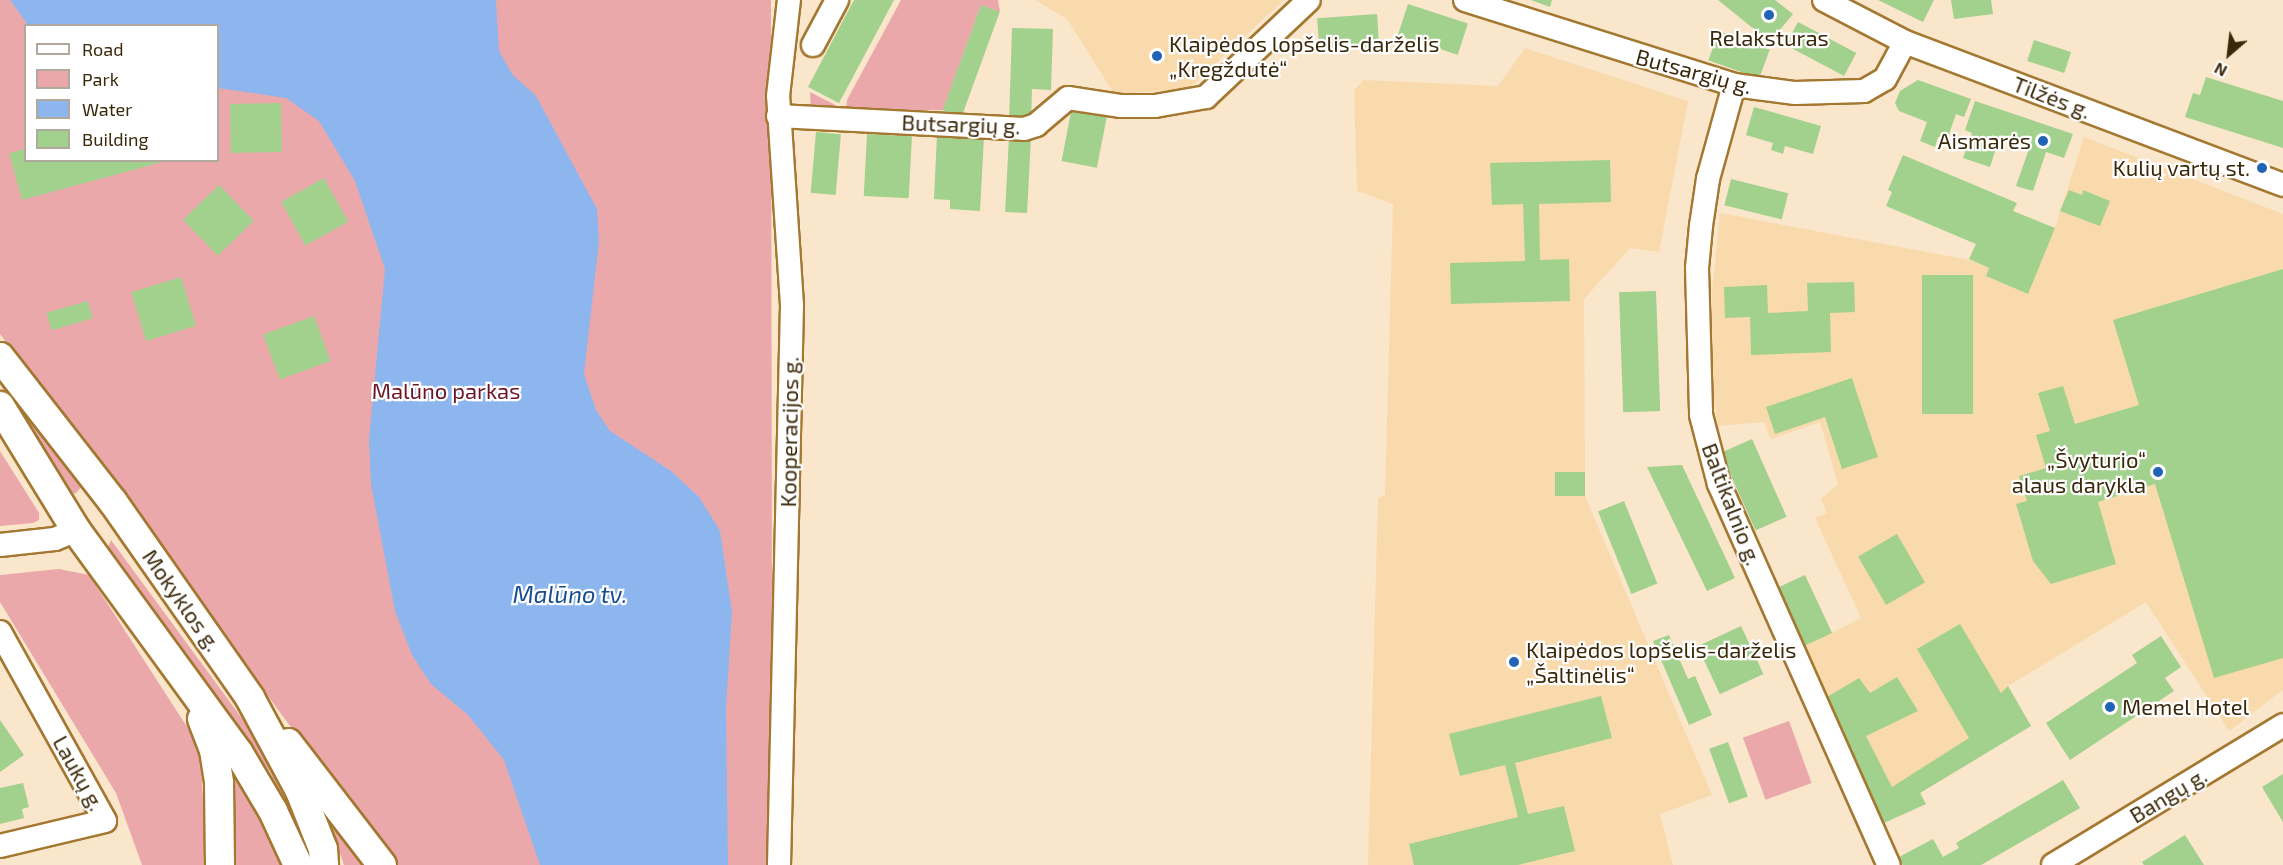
<!DOCTYPE html>
<meta charset="utf-8">
<style>
body{margin:0}
#map{position:relative;width:2283px;height:865px;overflow:hidden;background:#f9e6cb;font-family:"Exo 2",sans-serif}
div>[style]{position:absolute}
[style*='--x']{left:calc(var(--x)*1px);top:calc(var(--y)*1px);width:calc(var(--w)*1px);rotate:calc(var(--a)*1deg)}
.built>*{inset:0;background:#f9daad}
.green>*{inset:0;background:#eaa8ab;transform-origin:0 0}
.water>*{inset:0;background:#8db6ee}
.building>*{inset:0;background:#a2d08d;transform-origin:0 0}
.roads{filter:drop-shadow(2px 0 #a47831) drop-shadow(-2px 0 #a47831) drop-shadow(0 2px #a47831) drop-shadow(0 -2px #a47831)}
.minor>*{height:22px;margin:-11px;padding:0 11px;transform-origin:11px;border-radius:11px;background:#fff}
.major>*{height:28px;margin:-14px;padding:0 14px;transform-origin:14px;border-radius:14px;background:#fff}
.dots>*{width:16px;height:16px;translate:-50% -50%;box-sizing:border-box;border:3px solid #fff;border-radius:50%}
span{translate:-50% -50%;white-space:nowrap;text-align:center;line-height:1.15;-webkit-text-stroke:4.5px #fff;paint-order:stroke}
.poi-label{font-size:22px;color:#3b280a}
.left{translate:0 -50%;text-align:left}
.right{translate:-100% -50%;text-align:right}
.street-label{font-size:22px;color:#3b280a}
.park-label{font-size:22px;color:#6d1425}
.water-label{font-size:24px;color:#184d8f;font-style:italic}
.legend{position:absolute;left:24px;top:24px;width:195px;height:138px;box-sizing:border-box;background:#fff;border:2px solid #b1a99d;margin:0;padding:8px 10px;list-style:none;font-size:18px;color:#3b280a}
.legend li{display:flex;align-items:center;gap:12px;height:30px}
.legend b{width:30px;border:2px solid #b1a99d}
.north{position:absolute;left:2199px;top:24px;width:60px;height:60px;-webkit-text-stroke:4px #fff;paint-order:stroke;rotate:208deg;font-size:16px;font-weight:700;line-height:24px;text-align:center;color:#3b280a}
.north::after{content:'';display:block;margin:auto;width:21px;height:27px;background:#3b280a;clip-path:polygon(50% 0,100% 100%,50% 72%,0 100%)}
</style>
<div id="map">
<div class="built">
<div style="clip-path:polygon(1035px 0,1284px 0,1189px 88px,1115px 95px,1067px 19px)"></div>
<div style="clip-path:polygon(1525px 48px,1688px 101px,1659px 252px,1630px 248px,1584px 299px,1585px 472px,1555px 472px,1555px 496px,1585px 496px,1712px 795px,1660px 814px,1673px 865px,1368px 865px,1378px 498px,1385px 495px,1393px 204px,1357px 191px,1354px 90px,1364px 80px,1498px 86px)"></div>
<div style="clip-path:polygon(2084px 137px,2283px 214px,2283px 690px,2229px 731px,2146px 602px,2008px 686px,2031px 726px,1920px 793px,1926px 804px,1884px 823px,1801px 648px,1861px 618px,1815px 518px,1827px 513px,1821px 499px,1838px 484px,1820px 422px,1771px 439px,1764px 422px,1718px 426px,1711px 383px,1712px 291px,1720px 213px,1969px 260px,1989px 268px,1986px 276px,2027px 294px,2055px 228px)"></div>
</div>
<div class="green">
<div style="clip-path:polygon(evenodd,0 0,771px 0,772px 615px,767px 865px,393px 865px,0 334px,0 0,26px 26px,218px 26px,218px 160px,26px 160px,26px 26px)"></div>
<div style="clip-path:polygon(901px 0,998px 0,1000px 12px,981px 5px,943px 110px,846px 111px,847px 100px)"></div>
<div style="clip-path:polygon(810px 92px,839px 107px,838px 113px,811px 111px)"></div>
<div style="clip-path:polygon(4px 383px,83px 485px,75px 494px,65px 489px,2px 388px)"></div>
<div style="clip-path:polygon(0 451px,39px 513px,39px 520px,33px 523px,0 526px)"></div>
<div style="clip-path:polygon(111px 540px,249px 728px,287px 791px,313px 857px,311px 865px,270px 772px,107px 550px)"></div>
<div style="clip-path:polygon(59px 569px,89px 575px,200px 747px,207px 865px,142px 865px,116px 793px,0 602px,0 575px)"></div>
<div style="left:1789px;top:721px;width:66px;height:49px;rotate:70deg"></div>
<div style="clip-path:polygon(234px 771px,241px 777px,282px 865px,234px 865px,231px 776px)"></div>
<div style="clip-path:polygon(331px 827px,351px 849px,363px 865px,344px 865px)"></div>
</div>
<div class="water">
<div style="clip-path:polygon(10px 0,496px 0,499px 51px,512px 74px,536px 96px,597px 209px,599px 241px,584px 374px,596px 410px,610px 431px,671px 471px,699px 497px,720px 531px,732px 612px,726px 708px,728px 865px,540px 865px,504px 760px,468px 715px,431px 684px,412px 655px,395px 611px,371px 484px,369px 439px,385px 269px,355px 181px,319px 121px,286px 98px,218px 88px,218px 26px,28px 25px)"></div>
</div>
<div class="building">
<div style="clip-path:polygon(854px 0,894px 0,839px 103px,808px 87px)"></div>
<div style="clip-path:polygon(1531px 0,1552px 0,1550px 7px)"></div>
<div style="clip-path:polygon(1718px 0,1775px 0,1793px 14px,1770px 42px)"></div>
<div style="clip-path:polygon(1878px 0,1934px 0,1923px 22px)"></div>
<div style="clip-path:polygon(1951px 0,1991px 0,1993px 14px,1954px 19px)"></div>
<div style="left:1408px;top:4px;width:63px;height:33px;rotate:18deg"></div>
<div style="left:981px;top:5px;width:20px;height:112px;rotate:20deg"></div>
<div style="left:1377px;top:14px;width:32px;height:60px;rotate:86deg"></div>
<div style="left:1798px;top:22px;width:66px;height:26px;rotate:28deg"></div>
<div style="clip-path:polygon(1012px 28px,1053px 29px,1051px 90px,1032px 89px,1031px 122px,1009px 121px)"></div>
<div style="left:1719px;top:31px;width:54px;height:31px;rotate:20deg"></div>
<div style="left:2034px;top:40px;width:39px;height:22px;rotate:18deg"></div>
<div style="clip-path:polygon(2206px 77px,2283px 101px,2283px 148px,2185px 117px,2193px 93px,2200px 95px)"></div>
<div style="clip-path:polygon(1918px 80px,1971px 99px,1964px 117px,1956px 114px,1947px 140px,1938px 137px,1935px 147px,1920px 141px,1927px 122px,1899px 111px,1895px 103px,1900px 91px)"></div>
<div style="clip-path:polygon(1975px 101px,2073px 134px,2064px 158px,2046px 152px,2033px 191px,2016px 186px,2030px 146px,2000px 136px,1990px 167px,1963px 158px,1972px 133px,1965px 130px)"></div>
<div style="left:1073px;top:102px;width:36px;height:60px;rotate:11deg"></div>
<div style="left:281px;top:103px;width:49px;height:51px;rotate:89deg"></div>
<div style="clip-path:polygon(1754px 107px,1821px 126px,1813px 154px,1785px 146px,1783px 154px,1771px 150px,1773px 143px,1746px 135px)"></div>
<div style="left:816px;top:132px;width:25px;height:61px;rotate:5deg"></div>
<div style="left:867px;top:134px;width:45px;height:62px;rotate:3deg"></div>
<div style="clip-path:polygon(937px 135px,984px 137px,980px 211px,950px 209px,950px 200px,934px 199px)"></div>
<div style="left:1009px;top:137px;width:22px;height:75px;rotate:3deg"></div>
<div style="clip-path:polygon(26px 149px,26px 160px,166px 161px,22px 200px,9px 153px)"></div>
<div style="clip-path:polygon(1903px 155px,2017px 203px,2013px 211px,2055px 228px,2028px 294px,1986px 276px,1989px 268px,1969px 259px,1976px 244px,1886px 206px,1892px 192px,1888px 190px)"></div>
<div style="clip-path:polygon(1610px 160px,1611px 202px,1539px 204px,1540px 260px,1569px 259px,1570px 301px,1451px 304px,1450px 263px,1525px 261px,1523px 204px,1492px 205px,1490px 163px)"></div>
<div style="left:324px;top:178px;width:50px;height:49px;rotate:61deg"></div>
<div style="left:1731px;top:179px;width:59px;height:27px;rotate:14deg"></div>
<div style="left:219px;top:185px;width:50px;height:50px;rotate:46deg"></div>
<div style="clip-path:polygon(2069px 190px,2082px 195px,2083px 190px,2110px 201px,2100px 226px,2060px 211px)"></div>
<div style="clip-path:polygon(2283px 269px,2283px 658px,2214px 678px,2155px 484px,2098px 502px,2116px 564px,2051px 584px,2033px 561px,2016px 504px,2027px 501px,2019px 476px,2046px 468px,2036px 435px,2050px 431px,2038px 393px,2063px 386px,2075px 424px,2139px 405px,2113px 320px)"></div>
<div style="left:1973px;top:275px;width:139px;height:51px;rotate:90deg"></div>
<div style="left:181px;top:277px;width:51px;height:52px;rotate:73deg"></div>
<div style="clip-path:polygon(1854px 282px,1855px 312px,1830px 313px,1831px 352px,1751px 355px,1750px 317px,1725px 318px,1724px 287px,1767px 285px,1768px 313px,1808px 311px,1807px 283px)"></div>
<div style="left:1656px;top:291px;width:120px;height:37px;rotate:88deg"></div>
<div style="left:88px;top:301px;width:18px;height:43px;rotate:74deg"></div>
<div style="left:314px;top:316px;width:48px;height:54px;rotate:70deg"></div>
<div style="clip-path:polygon(1852px 378px,1878px 457px,1842px 469px,1825px 417px,1775px 434px,1766px 407px)"></div>
<div style="left:1752px;top:439px;width:85px;height:34px;rotate:66deg"></div>
<div style="clip-path:polygon(1682px 465px,1735px 578px,1707px 591px,1647px 467px)"></div>
<div style="left:1555px;top:472px;width:30px;height:24px"></div>
<div style="left:1624px;top:501px;width:89px;height:28px;rotate:68deg"></div>
<div style="left:1897px;top:534px;width:56px;height:45px;rotate:60deg"></div>
<div style="left:1805px;top:575px;width:64px;height:36px;rotate:65deg"></div>
<div style="clip-path:polygon(1960px 624px,2001px 693px,2008px 686px,2031px 726px,1920px 793px,1926px 804px,1884px 823px,1827px 697px,1859px 678px,1870px 693px,1897px 677px,1918px 711px,1866px 736px,1892px 787px,1969px 738px,1917px 649px)"></div>
<div style="left:1741px;top:626px;width:53px;height:48px;rotate:65deg"></div>
<div style="clip-path:polygon(1669px 635px,1688px 679px,1695px 676px,1712px 715px,1689px 725px,1653px 641px)"></div>
<div style="clip-path:polygon(2161px 636px,2181px 667px,2165px 678px,2174px 691px,2070px 760px,2046px 723px,2137px 663px,2132px 655px)"></div>
<div style="clip-path:polygon(1601px 696px,1612px 738px,1515px 763px,1528px 814px,1564px 806px,1575px 851px,1518px 865px,1414px 865px,1409px 844px,1518px 817px,1505px 765px,1460px 776px,1449px 734px)"></div>
<div style="clip-path:polygon(0 720px,24px 755px,0 772px)"></div>
<div style="left:1728px;top:742px;width:58px;height:20px;rotate:70deg"></div>
<div style="clip-path:polygon(2283px 774px,2283px 822px,2262px 787px)"></div>
<div style="clip-path:polygon(2063px 780px,2080px 808px,1981px 865px,1903px 865px,1899px 857px,1933px 839px,1943px 857px,1959px 848px,1956px 843px)"></div>
<div style="clip-path:polygon(23px 783px,29px 807px,22px 809px,24px 818px,0 824px,0 788px)"></div>
<div style="clip-path:polygon(2185px 835px,2204px 865px,2144px 865px,2142px 862px)"></div>
</div>
<div class="roads">
<div class="minor">
<div style="--x:1465;--y:0;--w:282;--a:17.5"></div>
<div style="--x:1734;--y:85;--w:62;--a:7.5"></div>
<div style="--x:1795;--y:93;--w:69;--a:-1.7"></div>
<div style="--x:1864;--y:91;--w:24;--a:-30"></div>
<div style="--x:1885;--y:79;--w:42;--a:-61.6"></div>
<div style="--x:1824;--y:0;--w:91;--a:27.4"></div>
<div style="--x:1905;--y:42;--w:404;--a:20.7"></div>
<div style="--x:813;--y:45;--w:51;--a:-61.9"></div>
<div style="--x:1734;--y:85;--w:98;--a:105.5"></div>
<div style="--x:1708;--y:179;--w:48;--a:98.5"></div>
<div style="--x:1701;--y:226;--w:42;--a:95.4"></div>
<div style="--x:1697;--y:268;--w:147;--a:88.4"></div>
<div style="--x:1701;--y:415;--w:71;--a:75.4"></div>
<div style="--x:1719;--y:484;--w:417;--a:66"></div>
<div style="--x:778;--y:116;--w:246;--a:3"></div>
<div style="--x:1024;--y:129;--w:13;--a:-18"></div>
<div style="--x:1036;--y:125;--w:42;--a:-40.2"></div>
<div style="--x:1068;--y:98;--w:54;--a:8.6"></div>
<div style="--x:1121;--y:106;--w:34;--a:0"></div>
<div style="--x:1155;--y:106;--w:52;--a:-10"></div>
<div style="--x:1206;--y:97;--w:141;--a:-43.3"></div>
<div style="--x:0;--y:545;--w:55;--a:-6.2"></div>
<div style="--x:55;--y:539;--w:23;--a:-23"></div>
<div style="--x:0;--y:632;--w:216;--a:60.9"></div>
<div style="--x:105;--y:821;--w:108;--a:166.6"></div>
<div style="--x:779;--y:865;--w:560;--a:-88.67"></div>
<div style="--x:792;--y:305;--w:209;--a:-93.8"></div>
<div style="--x:778;--y:96;--w:97;--a:-83.5"></div>
<div style="--x:2053;--y:865;--w:269;--a:-31.3"></div>
</div>
<div class="major">
<div style="--x:0;--y:357;--w:184;--a:52.1"></div>
<div style="--x:113;--y:502;--w:239;--a:55"></div>
<div style="--x:250;--y:698;--w:106;--a:61.7"></div>
<div style="--x:300;--y:791;--w:62;--a:68.4"></div>
<div style="--x:323;--y:849;--w:16;--a:86"></div>
<div style="--x:0;--y:406;--w:145;--a:58.5"></div>
<div style="--x:76;--y:530;--w:275;--a:53.9"></div>
<div style="--x:238;--y:752;--w:69;--a:59.3"></div>
<div style="--x:273;--y:811;--w:60;--a:65.2"></div>
<div style="--x:202;--y:719;--w:33;--a:69"></div>
<div style="--x:214;--y:750;--w:33;--a:81"></div>
<div style="--x:219;--y:783;--w:82;--a:89.3"></div>
<div style="--x:288;--y:743;--w:154;--a:52.4"></div>
</div>
</div>
<div class="dots">
<div style="left:1769px;top:15px;background:#2163b4"></div>
<div style="left:1157px;top:56px;background:#2163b4"></div>
<div style="left:2043px;top:141px;background:#2163b4"></div>
<div style="left:2262px;top:168px;background:#2163b4"></div>
<div style="left:2158px;top:472px;background:#2163b4"></div>
<div style="left:1514px;top:662px;background:#2163b4"></div>
<div style="left:2110px;top:707px;background:#2163b4"></div>
</div>
<div class="poi-label">
<span style="left:1769px;top:38px">Relaksturas</span>
<span class="left" style="left:1169px;top:56px">Klaipėdos lopšelis-darželis<br>„Kregždutė“</span>
<span class="right" style="left:2031px;top:141px">Aismarės</span>
<span class="right" style="left:2250px;top:168px">Kulių vartų st.</span>
<span class="right" style="left:2146px;top:472px">„Švyturio“<br>alaus darykla</span>
<span class="left" style="left:1526px;top:662px">Klaipėdos lopšelis-darželis<br>„Šaltinėlis“</span>
<span class="left" style="left:2122px;top:707px">Memel Hotel</span>
</div>
<div class="street-label">
<span style="left:1694px;top:71px;rotate:15deg">Butsargių g.</span>
<span style="left:2052px;top:97px;rotate:21deg">Tilžės g.</span>
<span style="left:961px;top:124px;rotate:2deg">Butsargių g.</span>
<span style="left:789px;top:432px;rotate:-89deg">Kooperacijos g.</span>
<span style="left:1732px;top:504px;rotate:69deg">Baltikalnio g.</span>
<span style="left:182px;top:600px;rotate:55deg">Mokyklos g.</span>
<span style="left:79px;top:773px;rotate:61deg">Laukų g.</span>
<span style="left:2168px;top:795px;rotate:-31deg">Bangų g.</span>
</div>
<div class="park-label">
<span style="left:446px;top:391px">Malūno parkas</span>
</div>
<div class="water-label">
<span style="left:570px;top:594px">Malūno tv.</span>
</div>
<ul class="legend">
<li><b style="height:8px;background:#fff"></b>Road</li>
<li><b style="height:16px;background:#eaa8ab"></b>Park</li>
<li><b style="height:16px;background:#8db6ee"></b>Water</li>
<li><b style="height:16px;background:#a2d08d"></b>Building</li>
</ul>
<div class="north">N</div>
</div>
